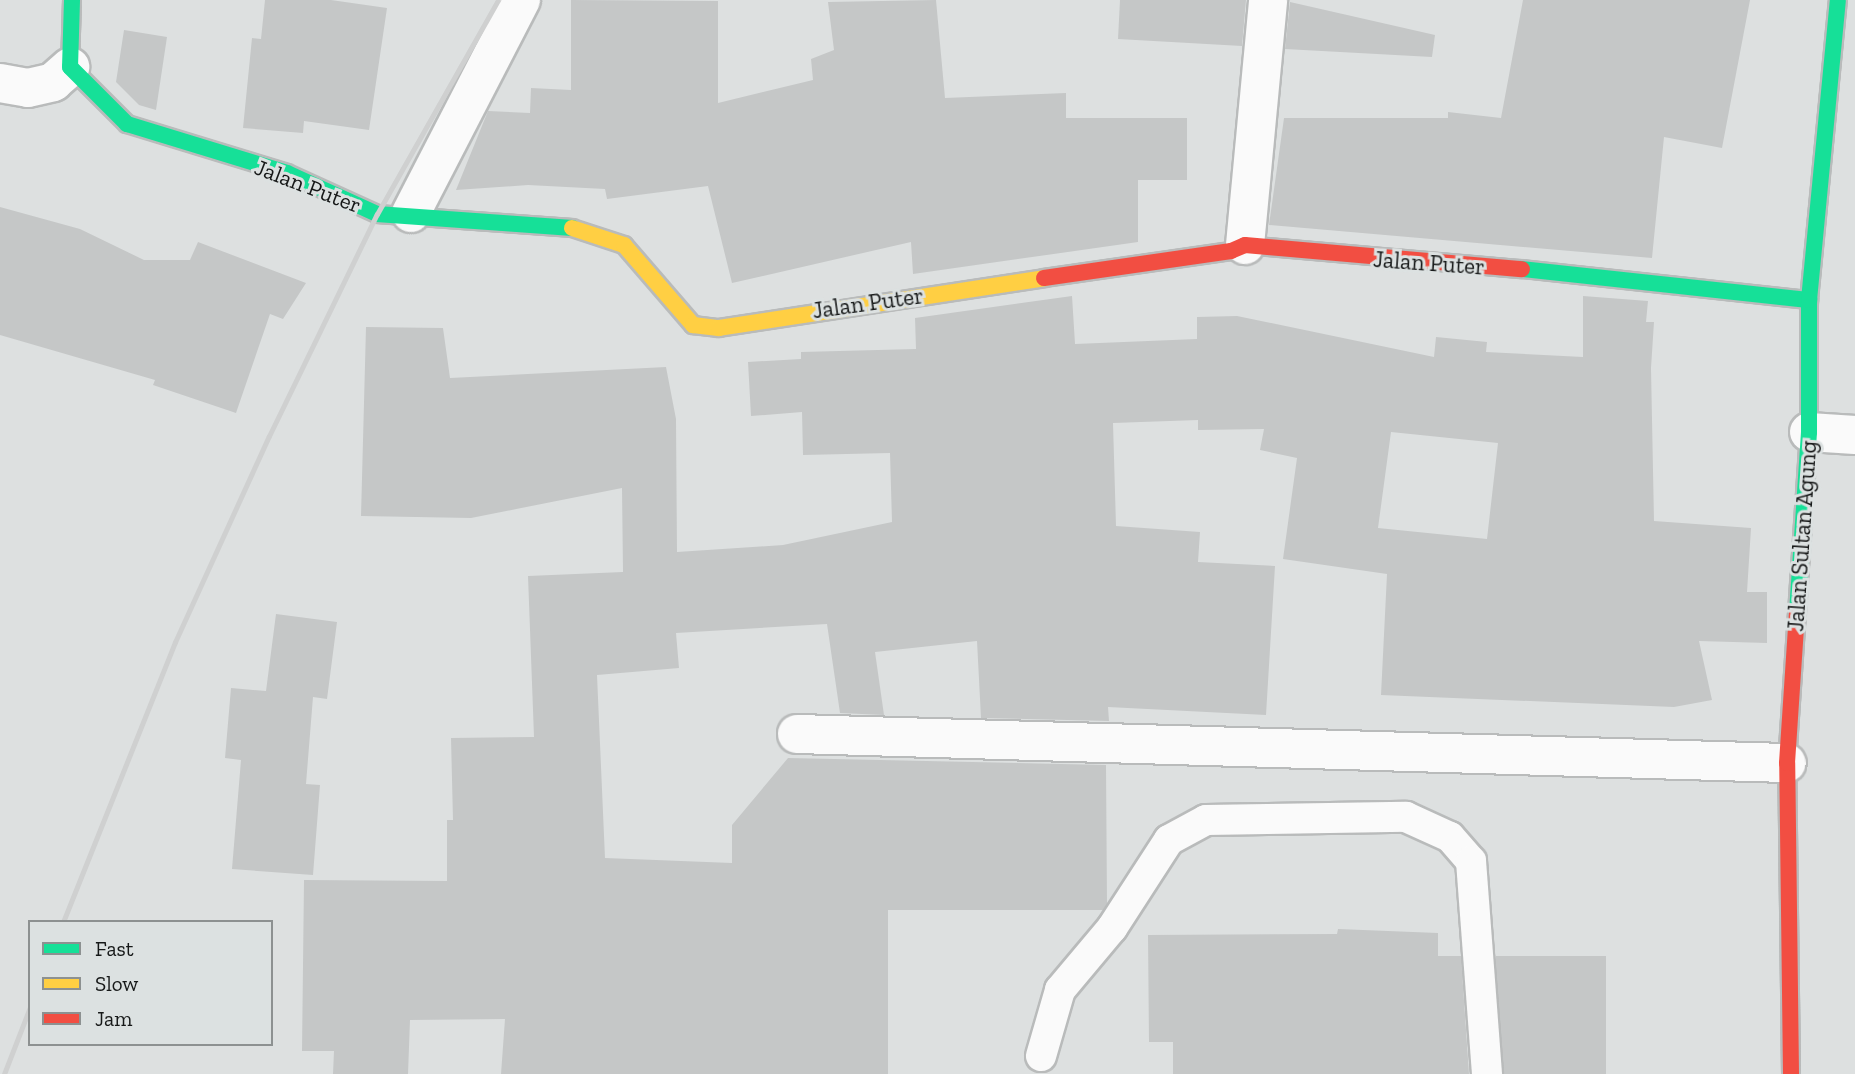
<!DOCTYPE html>
<style>
body{margin:0}
#map{position:relative;width:1855px;height:1074px;overflow:hidden;background:#dde0e0;font-family:"Zilla Slab",serif}
div>[style]{position:absolute}
[style*='--x']{left:calc(var(--x)*1px);top:calc(var(--y)*1px);width:calc(var(--w)*1px);rotate:calc(var(--a)*1deg)}
.building>*{inset:0;background:#c5c7c7;transform-origin:0 0}
.roads{filter:drop-shadow(2px 0 #b9bbbb) drop-shadow(-2px 0 #b9bbbb) drop-shadow(0 2px #b9bbbb) drop-shadow(0 -2px #b9bbbb)}
.lane>*{height:30px;margin:-15px;padding:0 15px;transform-origin:15px;border-radius:15px;background:#fafafa}
.street>*{height:38px;margin:-19px;padding:0 19px;transform-origin:19px;border-radius:19px;background:#fafafa}
.fast>*{height:16px;margin:-8px;padding:0 8px;transform-origin:8px;border-radius:8px;background:#16e098}
.slow>*{height:16px;margin:-8px;padding:0 8px;transform-origin:8px;border-radius:8px;background:#ffcf43}
.jam>*{height:16px;margin:-8px;padding:0 8px;transform-origin:8px;border-radius:8px;background:#f24e42}
.rail>*{height:5px;margin:-2.5px;padding:0 2.5px;transform-origin:2.5px;border-radius:2.5px;background:#cfd0d0}
span{translate:-50% -50%;white-space:nowrap;text-align:center;line-height:1.15;-webkit-text-stroke:6px #dce1e1;paint-order:stroke}
.street-label{font-size:23px;color:#161818}
.legend{position:absolute;left:28px;top:920px;width:245px;height:126px;box-sizing:border-box;background:#dce1e1;border:2px solid #8d9191;margin:0;padding:9px 12px;list-style:none;font-size:21px;color:#161818}
.legend li{display:flex;align-items:center;gap:14px;height:35px}
.legend b{width:35px;border:2px solid #8d9191}
</style>
<div id="map">
<div class="building">
<div style="clip-path:polygon(265px 0,331px 0,387px 8px,369px 130px,304px 121px,303px 133px,243px 128px,252px 38px,261px 39px)"></div>
<div style="clip-path:polygon(571px 0,718px 1px,718px 103px,813px 80px,811px 59px,834px 50px,828px 2px,936px 0,945px 98px,1066px 93px,1066px 118px,1187px 118px,1187px 180px,1138px 180px,1138px 242px,913px 274px,911px 242px,732px 283px,708px 186px,607px 199px,605px 189px,528px 185px,456px 190px,488px 111px,530px 113px,531px 88px,571px 90px)"></div>
<div style="clip-path:polygon(1120px 0,1246px 0,1242px 46px,1118px 39px)"></div>
<div style="clip-path:polygon(1523px 0,1750px 0,1722px 148px,1664px 137px,1652px 258px,1269px 225px,1284px 118px,1448px 118px,1448px 112px,1501px 118px)"></div>
<div style="clip-path:polygon(1290px 2px,1435px 35px,1432px 57px,1285px 49px)"></div>
<div style="clip-path:polygon(124px 30px,167px 37px,156px 110px,139px 105px,116px 82px)"></div>
<div style="clip-path:polygon(0 207px,80px 229px,144px 260px,190px 260px,198px 242px,306px 283px,283px 319px,270px 314px,236px 413px,153px 385px,155px 380px,0 335px)"></div>
<div style="clip-path:polygon(evenodd,1072px 296px,1075px 344px,1197px 339px,1197px 317px,1237px 316px,1434px 357px,1436px 337px,1487px 342px,1486px 352px,1583px 357px,1583px 296px,1648px 301px,1646px 322px,1654px 322px,1651px 368px,1654px 521px,1751px 528px,1747px 592px,1767px 592px,1767px 643px,1699px 641px,1712px 700px,1674px 707px,1381px 695px,1387px 574px,1283px 559px,1297px 458px,1260px 450px,1264px 429px,1198px 430px,1198px 420px,1113px 423px,1116px 526px,1200px 532px,1198px 562px,1275px 566px,1266px 715px,1108px 707px,1109px 721px,981px 718px,977px 641px,875px 652px,884px 715px,840px 713px,827px 624px,676px 633px,679px 668px,597px 675px,605px 858px,732px 863px,732px 825px,788px 758px,1106px 765px,1107px 904px,1103px 910px,888px 910px,888px 1074px,501px 1074px,505px 1019px,410px 1020px,408px 1074px,333px 1074px,334px 1051px,302px 1051px,304px 880px,447px 881px,447px 820px,453px 820px,451px 738px,534px 737px,528px 576px,623px 572px,622px 488px,471px 518px,361px 516px,366px 327px,443px 328px,450px 378px,666px 367px,676px 419px,677px 552px,783px 545px,892px 522px,890px 453px,803px 455px,802px 412px,751px 416px,748px 362px,801px 359px,801px 352px,916px 349px,915px 318px,1072px 296px,1391px 432px,1498px 443px,1487px 539px,1378px 528px,1391px 432px)"></div>
<div style="clip-path:polygon(276px 614px,337px 622px,327px 699px,313px 697px,306px 784px,320px 785px,313px 875px,232px 869px,241px 760px,225px 758px,231px 688px,266px 691px)"></div>
<div style="clip-path:polygon(1338px 929px,1438px 933px,1438px 956px,1461px 956px,1469px 1074px,1173px 1074px,1173px 1042px,1149px 1042px,1148px 935px,1337px 934px)"></div>
<div style="left:1496px;top:956px;width:110px;height:118px"></div>
</div>
<div class="roads">
<div class="lane">
<div style="--x:1041;--y:1056;--w:69;--a:-73.9"></div>
<div style="--x:1060;--y:990;--w:81;--a:-50"></div>
<div style="--x:1112;--y:928;--w:105;--a:-57.1"></div>
<div style="--x:1169;--y:840;--w:42;--a:-28.4"></div>
<div style="--x:1206;--y:820;--w:200;--a:-0.9"></div>
<div style="--x:1406;--y:817;--w:48;--a:24.4"></div>
<div style="--x:1450;--y:837;--w:32;--a:49"></div>
<div style="--x:1471;--y:861;--w:214;--a:85.7"></div>
</div>
<div class="street">
<div style="--x:0;--y:83;--w:28;--a:10"></div>
<div style="--x:28;--y:88;--w:26;--a:-13"></div>
<div style="--x:53;--y:82;--w:23;--a:-41"></div>
<div style="--x:411;--y:213;--w:240;--a:-62.7"></div>
<div style="--x:1245;--y:245;--w:246;--a:-84.6"></div>
<div style="--x:1809;--y:432;--w:46;--a:3.7"></div>
<div style="--x:797;--y:734;--w:990;--a:1.68"></div>
</div>
<div class="fast">
<div style="--x:72;--y:0;--w:67;--a:91.7"></div>
<div style="--x:70;--y:67;--w:81;--a:45"></div>
<div style="--x:127;--y:124;--w:167;--a:17"></div>
<div style="--x:287;--y:173;--w:99;--a:24.5"></div>
<div style="--x:377;--y:214;--w:196;--a:4.1"></div>
<div style="--x:1522;--y:269;--w:289;--a:6.2"></div>
<div style="--x:1797;--y:613;--w:181;--a:-86.2"></div>
<div style="--x:1809;--y:432;--w:132;--a:-90"></div>
<div style="--x:1809;--y:300;--w:301;--a:-84.5"></div>
</div>
<div class="slow">
<div style="--x:572;--y:228;--w:55;--a:18.1"></div>
<div style="--x:624;--y:245;--w:106;--a:49.2"></div>
<div style="--x:693;--y:325;--w:26;--a:7"></div>
<div style="--x:719;--y:328;--w:329;--a:-8.7"></div>
</div>
<div class="jam">
<div style="--x:1044;--y:278;--w:189;--a:-8.2"></div>
<div style="--x:1231;--y:251;--w:15;--a:-23"></div>
<div style="--x:1245;--y:245;--w:278;--a:5"></div>
<div style="--x:1791;--y:1074;--w:311;--a:-90.7"></div>
<div style="--x:1787;--y:763;--w:150;--a:-86.2"></div>
</div>
</div>
<div class="rail">
<div style="--x:63;--y:922;--w:302;--a:-68.2"></div>
<div style="--x:175;--y:642;--w:226;--a:-65.5"></div>
<div style="--x:269;--y:436;--w:247;--a:-64.1"></div>
<div style="--x:377;--y:214;--w:246;--a:-60.5"></div>
<div style="--x:4;--y:1074;--w:72;--a:-68.8"></div>
</div>
<div class="street-label">
<span style="left:308px;top:186px;rotate:21deg">Jalan Puter</span>
<span style="left:1429px;top:263px;rotate:4deg">Jalan Puter</span>
<span style="left:868px;top:303px;rotate:-8deg">Jalan Puter</span>
<span style="left:1802px;top:536px;rotate:-86deg">Jalan Sultan Agung</span>
</div>
<ul class="legend">
<li><b style="height:9px;background:#16e098"></b>Fast</li>
<li><b style="height:9px;background:#ffcf43"></b>Slow</li>
<li><b style="height:9px;background:#f24e42"></b>Jam</li>
</ul>
</div>
